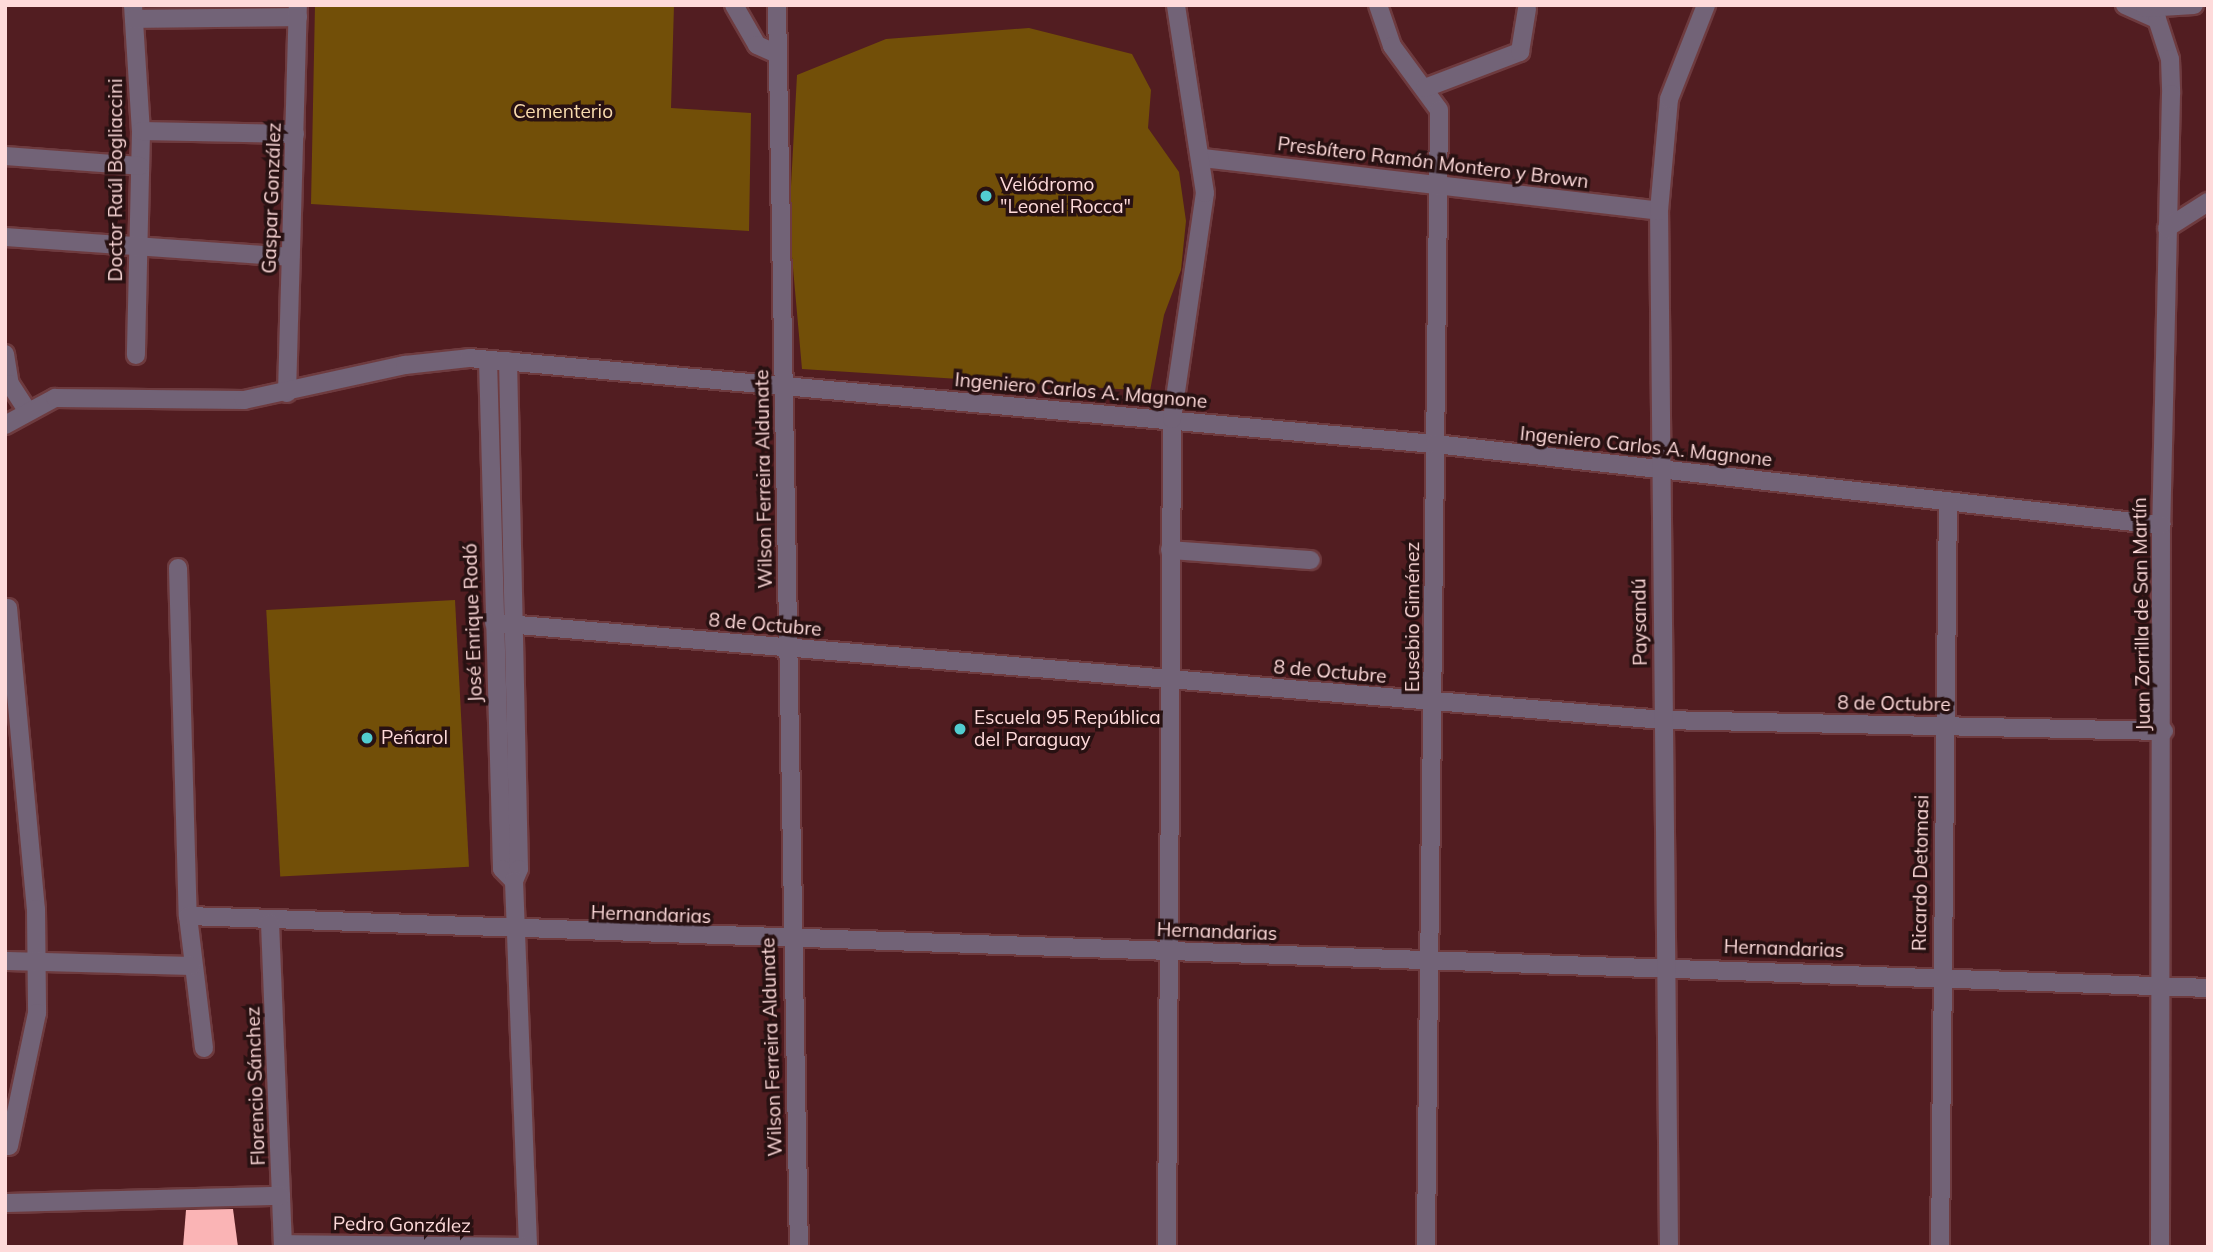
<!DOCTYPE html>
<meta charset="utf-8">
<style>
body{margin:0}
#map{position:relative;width:2213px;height:1252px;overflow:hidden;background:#521d21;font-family:Mulish,sans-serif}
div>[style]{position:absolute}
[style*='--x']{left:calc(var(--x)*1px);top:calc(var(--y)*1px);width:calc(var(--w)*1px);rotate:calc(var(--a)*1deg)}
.green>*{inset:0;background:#724f08;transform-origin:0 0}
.building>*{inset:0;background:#fab4b5}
.roads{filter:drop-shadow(2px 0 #6e3b3f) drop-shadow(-2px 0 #6e3b3f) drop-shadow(0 2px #6e3b3f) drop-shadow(0 -2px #6e3b3f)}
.minor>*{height:18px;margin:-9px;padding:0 9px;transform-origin:9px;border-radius:9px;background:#726377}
.dots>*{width:19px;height:19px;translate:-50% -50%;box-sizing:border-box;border:4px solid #281112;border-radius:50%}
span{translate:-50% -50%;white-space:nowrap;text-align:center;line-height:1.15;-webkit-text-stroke:7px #281112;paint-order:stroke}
.park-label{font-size:19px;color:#f9dbae}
.street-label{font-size:19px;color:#fedada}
.poi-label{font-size:19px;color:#fedada}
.left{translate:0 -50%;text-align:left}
.frame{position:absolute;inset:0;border:7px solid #fedada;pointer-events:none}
</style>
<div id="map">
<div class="green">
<div style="clip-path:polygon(315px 5px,674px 5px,671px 108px,751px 113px,749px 231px,311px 204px)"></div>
<div style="clip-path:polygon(1029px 28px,1132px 54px,1151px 90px,1148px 128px,1179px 172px,1186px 221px,1181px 270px,1164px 315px,1150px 391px,802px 369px,789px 223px,797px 75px,886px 39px)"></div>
<div style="left:455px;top:600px;width:267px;height:189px;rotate:87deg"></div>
</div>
<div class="building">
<div style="clip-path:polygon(233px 1209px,238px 1247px,183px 1247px,186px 1210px)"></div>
</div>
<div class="roads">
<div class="minor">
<div style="--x:133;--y:5;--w:126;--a:86.4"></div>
<div style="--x:141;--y:131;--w:224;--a:91.3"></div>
<div style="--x:734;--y:5;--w:46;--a:60.1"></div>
<div style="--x:757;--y:45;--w:22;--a:24"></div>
<div style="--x:777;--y:5;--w:1242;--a:88.99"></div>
<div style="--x:1378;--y:5;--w:43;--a:71.1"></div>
<div style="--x:1392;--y:46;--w:79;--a:53.7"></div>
<div style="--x:1439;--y:110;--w:1137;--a:90.66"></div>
<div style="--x:2125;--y:5;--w:35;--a:24"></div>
<div style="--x:2157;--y:19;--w:42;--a:72"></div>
<div style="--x:2170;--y:59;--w:35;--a:88"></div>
<div style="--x:2171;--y:94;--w:431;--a:91.3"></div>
<div style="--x:2161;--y:525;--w:722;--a:90.08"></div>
<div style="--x:2145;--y:8;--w:49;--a:-3.5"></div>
<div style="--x:134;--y:19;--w:164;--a:-0.7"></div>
<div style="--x:1425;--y:88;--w:102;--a:-20.8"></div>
<div style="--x:1520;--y:52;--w:44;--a:-80.8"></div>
<div style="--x:141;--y:131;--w:154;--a:1.1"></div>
<div style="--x:5;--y:156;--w:135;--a:4.2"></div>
<div style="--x:1203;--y:158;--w:459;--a:6.6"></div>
<div style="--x:2167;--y:228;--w:49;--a:-32.4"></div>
<div style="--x:5;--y:237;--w:286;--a:4"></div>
<div style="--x:5;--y:354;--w:30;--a:81"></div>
<div style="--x:10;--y:384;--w:31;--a:57"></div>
<div style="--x:488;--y:360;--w:509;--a:88.42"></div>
<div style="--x:502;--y:869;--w:17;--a:45"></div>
<div style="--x:508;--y:361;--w:508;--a:88.76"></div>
<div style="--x:519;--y:869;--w:13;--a:113"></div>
<div style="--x:514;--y:881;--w:366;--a:87.8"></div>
<div style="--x:287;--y:393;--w:388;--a:-88.4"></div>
<div style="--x:5;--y:425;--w:57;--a:-28.4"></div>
<div style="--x:55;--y:398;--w:189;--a:0.6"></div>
<div style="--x:244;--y:400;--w:165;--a:-12.3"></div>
<div style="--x:405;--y:365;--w:64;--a:-6.2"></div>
<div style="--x:469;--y:358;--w:970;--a:5.09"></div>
<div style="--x:1435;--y:444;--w:731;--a:6.37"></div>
<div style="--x:1170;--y:550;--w:141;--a:4.1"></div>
<div style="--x:178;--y:568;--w:348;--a:88.4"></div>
<div style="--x:188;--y:916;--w:133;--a:83.1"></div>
<div style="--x:8;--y:608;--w:302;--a:84.7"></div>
<div style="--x:36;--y:909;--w:104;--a:89.4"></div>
<div style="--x:37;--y:1013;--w:136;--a:101.9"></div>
<div style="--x:494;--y:623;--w:1173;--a:4.74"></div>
<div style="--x:1663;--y:720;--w:501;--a:1.26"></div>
<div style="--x:188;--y:916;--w:2021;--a:2.04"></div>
<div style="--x:270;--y:923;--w:324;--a:87.7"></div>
<div style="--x:5;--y:961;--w:187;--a:1.5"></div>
<div style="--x:5;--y:1203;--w:276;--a:-1.5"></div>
<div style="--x:283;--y:1244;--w:237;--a:0.7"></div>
<div style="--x:1167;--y:1247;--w:828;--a:-89.65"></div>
<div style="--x:1172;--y:419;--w:228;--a:-81.7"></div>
<div style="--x:1205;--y:193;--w:190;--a:-98.8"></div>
<div style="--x:1669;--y:1247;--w:1036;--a:-90.55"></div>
<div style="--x:1659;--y:211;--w:112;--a:-84.9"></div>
<div style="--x:1669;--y:99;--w:101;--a:-68.5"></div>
<div style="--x:1940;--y:1247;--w:746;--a:-89.39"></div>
</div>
</div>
<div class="dots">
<div style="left:986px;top:196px;background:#52cdd0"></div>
<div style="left:960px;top:729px;background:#52cdd0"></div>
<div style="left:367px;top:738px;background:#52cdd0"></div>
</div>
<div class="park-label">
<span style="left:563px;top:112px">Cementerio</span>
</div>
<div class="street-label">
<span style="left:1433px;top:163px;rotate:7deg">Presbítero Ramón Montero y Brown</span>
<span style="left:116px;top:180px;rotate:-90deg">Doctor Raúl Bogliaccini</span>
<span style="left:272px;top:198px;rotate:-88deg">Gaspar González</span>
<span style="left:1081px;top:391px;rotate:5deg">Ingeniero Carlos A. Magnone</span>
<span style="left:1646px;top:447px;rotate:6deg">Ingeniero Carlos A. Magnone</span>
<span style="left:764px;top:479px;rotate:-91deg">Wilson Ferreira Aldunate</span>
<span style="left:2142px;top:614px;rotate:-91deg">Juan Zorrilla de San Martín</span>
<span style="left:1413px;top:617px;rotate:-90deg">Eusebio Giménez</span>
<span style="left:1640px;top:622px;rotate:-91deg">Paysandú</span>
<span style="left:473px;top:623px;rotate:-92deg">José Enrique Rodó</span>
<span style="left:765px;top:625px;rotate:5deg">8 de Octubre</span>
<span style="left:1330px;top:672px;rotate:5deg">8 de Octubre</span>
<span style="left:1894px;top:704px;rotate:1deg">8 de Octubre</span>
<span style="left:1921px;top:873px;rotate:-89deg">Ricardo Detomasi</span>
<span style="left:651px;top:915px;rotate:2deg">Hernandarias</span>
<span style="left:1217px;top:932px;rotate:2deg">Hernandarias</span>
<span style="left:1784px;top:949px;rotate:2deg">Hernandarias</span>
<span style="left:772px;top:1047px;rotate:-92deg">Wilson Ferreira Aldunate</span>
<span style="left:256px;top:1086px;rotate:-92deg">Florencio Sánchez</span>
<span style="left:402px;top:1225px;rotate:1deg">Pedro González</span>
</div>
<div class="poi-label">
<span class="left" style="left:1000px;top:196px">Velódromo<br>"Leonel Rocca"</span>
<span class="left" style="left:974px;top:729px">Escuela 95 República<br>del Paraguay</span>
<span class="left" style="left:381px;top:738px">Peñarol</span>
</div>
<div class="frame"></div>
</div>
